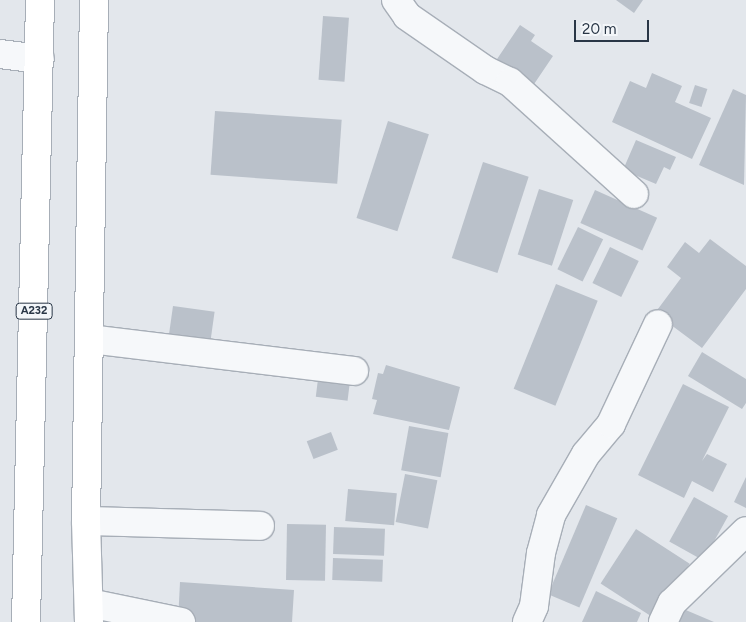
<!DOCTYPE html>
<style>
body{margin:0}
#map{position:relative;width:746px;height:622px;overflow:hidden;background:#e3e7ec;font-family:Figtree,sans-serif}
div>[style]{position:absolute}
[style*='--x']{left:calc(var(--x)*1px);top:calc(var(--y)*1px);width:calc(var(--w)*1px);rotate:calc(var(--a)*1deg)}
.building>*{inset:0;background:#bac1ca;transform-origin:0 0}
.roads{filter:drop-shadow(1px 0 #a7aeb7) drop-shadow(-1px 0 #a7aeb7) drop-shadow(0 1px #a7aeb7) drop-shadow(0 -1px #a7aeb7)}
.street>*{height:28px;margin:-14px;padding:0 14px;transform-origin:14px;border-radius:14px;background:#f6f8fa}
.highway>*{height:28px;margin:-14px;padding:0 14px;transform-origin:14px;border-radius:14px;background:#fff}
span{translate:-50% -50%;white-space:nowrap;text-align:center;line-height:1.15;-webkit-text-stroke:4px #f3f6f9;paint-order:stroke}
.shield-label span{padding:1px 4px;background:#f3f6f9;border:1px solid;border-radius:4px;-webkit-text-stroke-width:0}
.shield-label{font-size:11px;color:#293646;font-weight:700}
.scale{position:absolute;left:574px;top:20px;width:75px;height:22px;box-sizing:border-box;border:2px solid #293646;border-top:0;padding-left:6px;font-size:15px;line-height:18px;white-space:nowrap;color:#293646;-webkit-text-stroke:4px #f3f6f9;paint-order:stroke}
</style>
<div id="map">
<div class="building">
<div style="clip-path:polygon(616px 0,643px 0,634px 13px)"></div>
<div style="left:323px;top:16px;width:26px;height:64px;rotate:4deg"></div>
<div style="clip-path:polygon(520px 25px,535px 35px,531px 41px,553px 56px,524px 99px,487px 74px)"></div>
<div style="clip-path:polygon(652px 73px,682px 86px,675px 102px,711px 118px,692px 159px,612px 122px,630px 81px,646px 88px)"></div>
<div style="left:695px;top:85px;width:13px;height:19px;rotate:18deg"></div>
<div style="clip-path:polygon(733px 89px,746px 95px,744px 185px,699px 165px)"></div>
<div style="left:215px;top:111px;width:127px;height:64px;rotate:4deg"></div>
<div style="left:388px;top:121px;width:43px;height:102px;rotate:18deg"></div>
<div style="clip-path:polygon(636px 140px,676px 157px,670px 170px,664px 167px,656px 184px,623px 170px)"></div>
<div style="left:483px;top:162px;width:48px;height:101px;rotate:18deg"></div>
<div style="left:539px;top:189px;width:36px;height:69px;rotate:18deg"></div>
<div style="left:595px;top:190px;width:68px;height:36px;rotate:24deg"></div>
<div style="left:578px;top:227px;width:28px;height:47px;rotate:26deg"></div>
<div style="clip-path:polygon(710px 239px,746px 266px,746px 289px,702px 348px,655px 313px,681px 278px,667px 267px,685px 242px,699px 253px)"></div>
<div style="left:610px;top:247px;width:32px;height:40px;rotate:26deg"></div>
<div style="left:556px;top:284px;width:45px;height:113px;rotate:22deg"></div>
<div style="left:173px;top:306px;width:42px;height:32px;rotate:8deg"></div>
<div style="clip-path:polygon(702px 352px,746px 379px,746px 403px,742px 409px,688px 376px)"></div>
<div style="clip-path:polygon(386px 365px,460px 387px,449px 430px,373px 414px,377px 400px,372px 399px,378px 373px,383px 374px)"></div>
<div style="left:318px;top:379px;width:32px;height:18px;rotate:7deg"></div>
<div style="clip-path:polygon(683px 384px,729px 407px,702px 461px,707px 454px,727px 464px,713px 492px,692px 481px,684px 498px,638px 475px)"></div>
<div style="left:409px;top:426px;width:40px;height:45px;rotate:10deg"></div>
<div style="left:331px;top:432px;width:19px;height:26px;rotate:69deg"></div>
<div style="left:405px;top:474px;width:33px;height:49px;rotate:11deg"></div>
<div style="clip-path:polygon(746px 477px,746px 508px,734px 502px)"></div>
<div style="left:348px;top:489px;width:49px;height:32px;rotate:5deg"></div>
<div style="left:694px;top:497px;width:39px;height:51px;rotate:29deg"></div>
<div style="left:586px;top:505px;width:34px;height:97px;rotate:23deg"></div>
<div style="left:287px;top:524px;width:39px;height:56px;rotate:1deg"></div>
<div style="left:334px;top:527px;width:51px;height:27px;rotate:2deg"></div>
<div style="left:636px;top:529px;width:64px;height:65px;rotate:33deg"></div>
<div style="left:333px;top:558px;width:50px;height:22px;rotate:2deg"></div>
<div style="clip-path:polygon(180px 582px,294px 590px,292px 622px,178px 622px)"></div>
<div style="clip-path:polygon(596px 591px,641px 613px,637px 622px,582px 622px)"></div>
<div style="clip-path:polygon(681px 608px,714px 622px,676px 622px)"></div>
</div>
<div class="roads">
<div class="street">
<div style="--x:396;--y:0;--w:19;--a:55"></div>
<div style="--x:407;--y:16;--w:95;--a:34.7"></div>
<div style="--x:485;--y:70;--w:28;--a:26"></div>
<div style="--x:510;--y:82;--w:167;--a:42.1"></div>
<div style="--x:0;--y:54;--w:40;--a:7.1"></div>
<div style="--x:90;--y:339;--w:266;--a:6.9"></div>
<div style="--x:86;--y:521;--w:174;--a:1.6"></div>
<div style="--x:89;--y:603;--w:94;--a:11.7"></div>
<div style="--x:527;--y:622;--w:17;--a:-66"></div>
<div style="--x:534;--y:606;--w:53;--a:-82.5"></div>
<div style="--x:541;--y:553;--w:39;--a:-75"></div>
<div style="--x:551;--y:515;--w:70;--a:-60.2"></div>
<div style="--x:586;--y:454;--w:39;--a:-50"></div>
<div style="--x:611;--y:424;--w:110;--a:-64.8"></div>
<div style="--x:663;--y:622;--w:21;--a:-65"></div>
<div style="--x:672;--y:603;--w:103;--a:-44.2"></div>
</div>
<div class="highway">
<div style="--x:26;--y:622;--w:622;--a:-88.71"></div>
<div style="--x:89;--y:622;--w:101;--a:-91.7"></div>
<div style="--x:86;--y:521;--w:521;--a:-89.12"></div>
</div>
</div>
<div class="shield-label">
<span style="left:34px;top:311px">A232</span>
</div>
<div class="scale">20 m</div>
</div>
